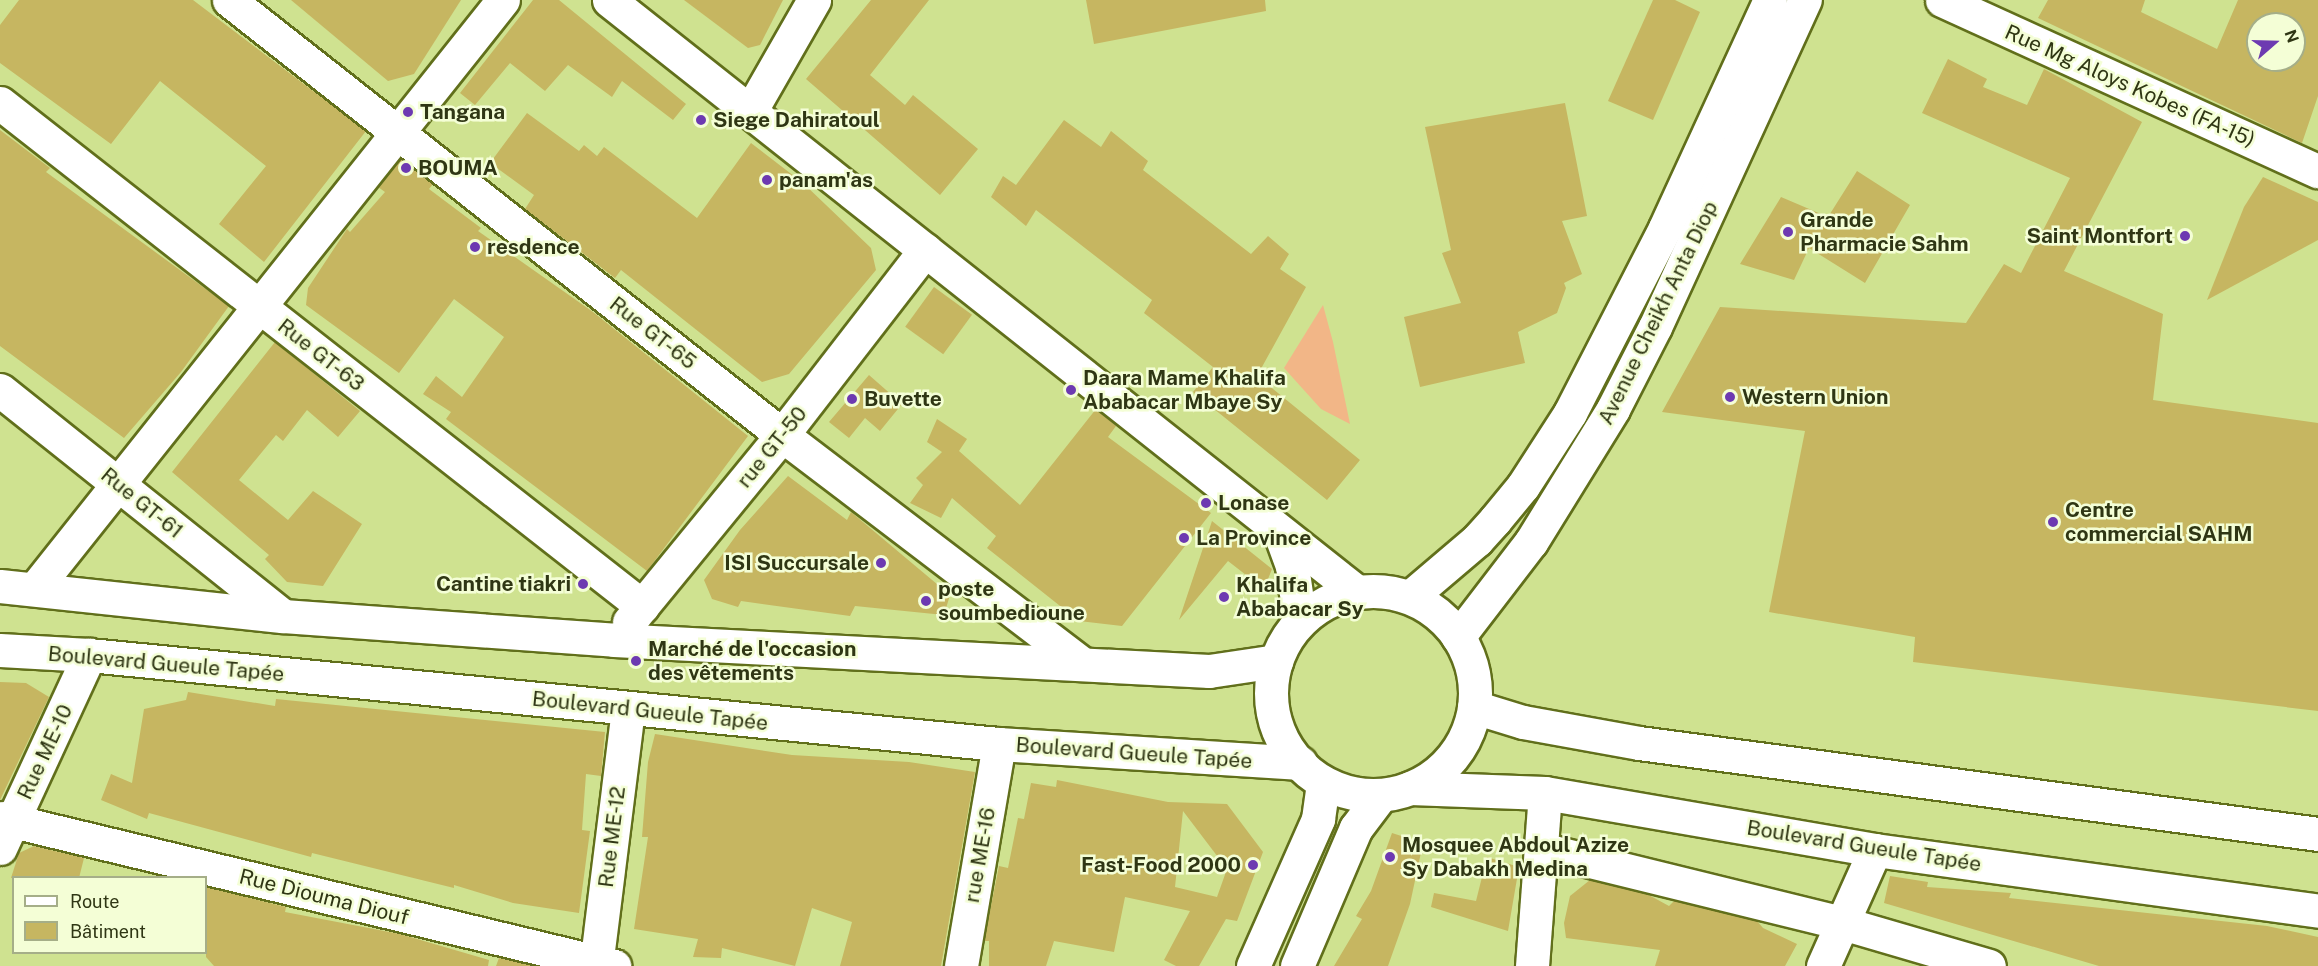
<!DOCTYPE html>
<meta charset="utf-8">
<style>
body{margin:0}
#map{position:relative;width:2318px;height:966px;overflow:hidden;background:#cfe290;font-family:"Public Sans",sans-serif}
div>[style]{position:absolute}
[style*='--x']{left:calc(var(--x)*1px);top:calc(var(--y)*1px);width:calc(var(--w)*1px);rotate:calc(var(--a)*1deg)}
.green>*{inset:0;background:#f2b687}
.building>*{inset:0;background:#c6b661;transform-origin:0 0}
.roads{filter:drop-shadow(2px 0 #616f1b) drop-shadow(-2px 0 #616f1b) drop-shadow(0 2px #616f1b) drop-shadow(0 -2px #616f1b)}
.minor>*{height:33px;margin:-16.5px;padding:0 16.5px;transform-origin:16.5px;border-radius:16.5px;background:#fff}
.major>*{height:33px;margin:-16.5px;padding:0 16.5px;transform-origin:16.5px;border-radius:16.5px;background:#fff}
.major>.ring{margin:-16.5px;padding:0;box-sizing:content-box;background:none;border:33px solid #fff;border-radius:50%}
.dots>*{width:16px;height:16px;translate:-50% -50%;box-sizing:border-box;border:3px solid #f4fed6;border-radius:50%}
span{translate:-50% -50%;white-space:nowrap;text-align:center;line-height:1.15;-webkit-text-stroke:5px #f4fed6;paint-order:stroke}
.street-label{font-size:21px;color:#2f3614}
.poi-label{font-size:21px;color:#2f3614;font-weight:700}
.left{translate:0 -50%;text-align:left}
.right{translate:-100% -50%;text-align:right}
.legend{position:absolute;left:12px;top:876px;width:195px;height:78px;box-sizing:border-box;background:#f4fed6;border:2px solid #a5ae88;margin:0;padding:8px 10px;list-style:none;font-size:18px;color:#2f3614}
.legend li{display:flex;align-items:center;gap:12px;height:30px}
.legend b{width:30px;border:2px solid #a5ae88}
.north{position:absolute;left:2246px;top:12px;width:60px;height:60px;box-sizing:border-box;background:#f4fed6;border:2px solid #a5ae88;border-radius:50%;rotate:70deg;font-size:16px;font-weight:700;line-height:24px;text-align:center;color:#2f3614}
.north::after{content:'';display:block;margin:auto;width:21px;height:27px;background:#6d3ab1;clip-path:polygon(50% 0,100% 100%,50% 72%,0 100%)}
</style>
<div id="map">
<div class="green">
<div style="clip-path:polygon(1323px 305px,1333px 342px,1350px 424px,1321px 409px,1284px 368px)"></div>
</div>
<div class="building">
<div style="clip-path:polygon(19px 0,193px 0,366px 131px,264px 262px,219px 224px,266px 166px,160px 81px,111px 144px,0 63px,0 25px)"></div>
<div style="clip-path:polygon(291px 0,461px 0,414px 74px,388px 81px)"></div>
<div style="clip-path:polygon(533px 0,559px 0,686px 104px,673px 120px,622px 81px,612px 97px,568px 65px,545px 91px,510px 63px,475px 105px,460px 93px)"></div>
<div style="clip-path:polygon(684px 0,783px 0,760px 45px,748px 48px)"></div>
<div style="clip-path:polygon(871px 0,929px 0,870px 75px,905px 105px,913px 95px,978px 149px,940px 195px,806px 79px)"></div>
<div style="clip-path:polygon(1086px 0,1265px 0,1266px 11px,1094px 44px)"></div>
<div style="clip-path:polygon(1653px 0,1675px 0,1700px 12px,1653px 120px,1608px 101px)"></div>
<div style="clip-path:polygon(evenodd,2048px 0,2145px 0,2141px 12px,2217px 49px,2238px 0,2318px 0,2318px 96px,2302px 143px,2038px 18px,2048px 0,2258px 24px,2294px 24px,2294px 60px,2258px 60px,2258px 24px)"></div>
<div style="clip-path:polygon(1948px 59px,1987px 79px,1983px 87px,2027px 105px,2044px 69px,2142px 122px,2064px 271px,2163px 314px,2153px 400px,2318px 423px,2318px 711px,1913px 662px,1915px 637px,1769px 612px,1805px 431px,1662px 412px,1720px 307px,1966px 323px,2004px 264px,2021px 273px,2070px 178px,1922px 113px)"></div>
<div style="clip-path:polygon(1565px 103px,1587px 216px,1562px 221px,1582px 274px,1564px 283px,1566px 288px,1557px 313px,1518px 332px,1525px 363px,1420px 387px,1404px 317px,1461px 303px,1442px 253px,1451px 250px,1425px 127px)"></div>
<div style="clip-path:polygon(527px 113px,579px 151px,584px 145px,597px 156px,604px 147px,697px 218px,751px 143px,803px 183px,871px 248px,876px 270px,789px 374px,762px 382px,621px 270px,615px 278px,525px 209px,534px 195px,490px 163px)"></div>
<div style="clip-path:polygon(1064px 120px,1101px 147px,1111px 131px,1148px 161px,1143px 170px,1251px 254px,1268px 236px,1289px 254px,1280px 269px,1306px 287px,1257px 376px,1360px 460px,1327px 500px,1193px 392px,1213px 367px,1144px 313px,1152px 300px,1036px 210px,1026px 226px,991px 197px,1003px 176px,1016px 185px)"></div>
<div style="clip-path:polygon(0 130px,50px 168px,46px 172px,229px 306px,181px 372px,124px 438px,0 346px)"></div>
<div style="clip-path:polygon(401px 159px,433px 184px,429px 189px,481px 228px,478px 231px,593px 312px,748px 436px,647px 571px,446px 419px,451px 412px,423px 394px,436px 376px,462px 397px,504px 337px,454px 299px,399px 373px,306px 305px,308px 288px,347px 229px,350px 232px,385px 192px,378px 187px)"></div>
<div style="clip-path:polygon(1857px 171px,1910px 205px,1865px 283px,1809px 248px,1794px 280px,1740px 264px,1781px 197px,1828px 217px)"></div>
<div style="clip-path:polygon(2263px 177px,2318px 202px,2318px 240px,2207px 300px,2244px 207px)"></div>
<div style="left:934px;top:287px;width:47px;height:49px;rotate:36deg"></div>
<div style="clip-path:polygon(275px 342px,360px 411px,338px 437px,307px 410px,283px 441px,276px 435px,239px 480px,288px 520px,313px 491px,362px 524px,323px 586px,287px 582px,265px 559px,269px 555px,172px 472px)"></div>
<div style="clip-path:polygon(869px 375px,902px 404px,880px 431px,865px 418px,849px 438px,829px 422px)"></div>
<div style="clip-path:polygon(1096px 409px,1116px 426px,1108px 437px,1211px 513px,1122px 626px,1079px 621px,987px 548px,996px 536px,952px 498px,941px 518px,910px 503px,923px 485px,916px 478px,942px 452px,927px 442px,937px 419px,967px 439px,959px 451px,1020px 505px)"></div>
<div style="clip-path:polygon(788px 476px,847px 520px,851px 512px,950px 595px,944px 615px,855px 606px,850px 616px,741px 601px,738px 607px,712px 599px,704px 580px,740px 530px)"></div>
<div style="clip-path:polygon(1212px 521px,1272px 569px,1264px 589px,1228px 561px,1179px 620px)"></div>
<div style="clip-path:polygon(0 682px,26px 683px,49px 697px,0 800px)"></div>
<div style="clip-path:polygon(188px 692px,275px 706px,276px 699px,605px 732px,601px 776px,586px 774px,582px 830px,590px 831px,579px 913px,513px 903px,454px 885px,454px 888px,312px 853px,311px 857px,149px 813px,147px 819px,101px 800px,111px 774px,132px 783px,144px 709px,186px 700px)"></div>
<div style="clip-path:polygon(655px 734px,792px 755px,909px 762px,975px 772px,941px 966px,840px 966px,852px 922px,812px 908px,795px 966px,722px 948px,721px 958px,693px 957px,698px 939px,634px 929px,648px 837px,642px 837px,648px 762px)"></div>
<div style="clip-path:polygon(evenodd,1057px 780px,1168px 802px,1227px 804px,1263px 852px,1237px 921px,1226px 919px,1199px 966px,1176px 966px,1164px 960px,1190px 911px,1125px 897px,1114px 952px,1054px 941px,1046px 966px,989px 966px,989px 941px,984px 941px,999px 866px,1008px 868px,1018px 818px,1024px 819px,1031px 783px,1056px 787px,1057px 780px,1183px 811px,1227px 869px,1217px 897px,1175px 887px,1183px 811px)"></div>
<div style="clip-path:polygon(1392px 833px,1423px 843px,1410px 904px,1388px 966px,1334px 966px,1362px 919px,1356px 916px,1371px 891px)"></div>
<div style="clip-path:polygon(34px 846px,84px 858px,79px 878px,11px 878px,19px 853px)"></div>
<div style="clip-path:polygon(1487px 857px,1519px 867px,1508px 931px,1431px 907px,1434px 893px,1476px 901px)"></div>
<div style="clip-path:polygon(1890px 876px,1928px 882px,1927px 887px,2011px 893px,2009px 898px,2267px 926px,2318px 937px,2318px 966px,2099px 966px,1884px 903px)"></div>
<div style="clip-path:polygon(1590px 880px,1647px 894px,1669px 906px,1674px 901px,1757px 921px,1763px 928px,1797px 944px,1785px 966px,1655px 966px,1660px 950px,1566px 938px,1564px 923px,1570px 896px)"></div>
<div style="clip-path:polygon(206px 887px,286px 907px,285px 912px,400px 934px,489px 960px,488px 966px,214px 966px,206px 957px)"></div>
<div style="clip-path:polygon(499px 958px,534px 966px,496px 966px)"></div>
</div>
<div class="roads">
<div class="minor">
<div style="--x:229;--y:0;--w:704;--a:38.19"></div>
<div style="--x:782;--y:435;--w:376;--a:37.3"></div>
<div style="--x:609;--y:0;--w:954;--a:38.36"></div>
<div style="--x:1942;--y:0;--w:413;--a:24.5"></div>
<div style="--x:0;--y:103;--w:816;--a:38.08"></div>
<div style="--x:751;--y:110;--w:127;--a:-60.2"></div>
<div style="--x:0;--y:390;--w:362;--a:38.6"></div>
<div style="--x:1280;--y:533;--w:35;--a:70"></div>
<div style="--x:1292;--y:566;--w:56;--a:81.7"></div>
<div style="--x:0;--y:586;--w:285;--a:6.1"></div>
<div style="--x:283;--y:616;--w:332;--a:4.1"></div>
<div style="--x:614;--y:640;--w:596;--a:2.98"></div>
<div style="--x:1209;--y:671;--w:68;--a:-8.5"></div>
<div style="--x:36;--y:587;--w:750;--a:-51.5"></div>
<div style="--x:629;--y:622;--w:242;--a:-50.7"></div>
<div style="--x:782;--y:435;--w:234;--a:-52.3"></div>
<div style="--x:0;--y:650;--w:89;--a:3.2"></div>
<div style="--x:89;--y:655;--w:914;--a:5.59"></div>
<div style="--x:999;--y:744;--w:302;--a:3.6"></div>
<div style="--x:1474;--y:707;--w:51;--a:17"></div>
<div style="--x:1523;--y:722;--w:118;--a:10.3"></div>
<div style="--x:1639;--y:743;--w:685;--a:7.63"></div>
<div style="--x:1410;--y:788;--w:135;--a:2.1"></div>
<div style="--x:1545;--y:793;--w:335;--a:9.8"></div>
<div style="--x:1875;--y:850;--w:447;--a:7.8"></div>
<div style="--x:0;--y:818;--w:632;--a:13.55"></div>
<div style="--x:0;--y:848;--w:213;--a:-65.2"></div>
<div style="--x:1541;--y:849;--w:310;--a:13.8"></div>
<div style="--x:1842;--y:923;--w:153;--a:16.3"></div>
<div style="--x:596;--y:966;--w:259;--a:-82.9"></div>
<div style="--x:961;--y:966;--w:225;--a:-80.3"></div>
<div style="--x:1532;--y:966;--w:173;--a:-85.7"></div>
<div style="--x:1823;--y:966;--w:127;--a:-65.9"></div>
</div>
<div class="major">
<div class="ring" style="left:1271px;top:591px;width:171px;height:171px"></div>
<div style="--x:1410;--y:597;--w:88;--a:-40.4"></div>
<div style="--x:1477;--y:540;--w:27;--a:-48"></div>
<div style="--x:1495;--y:520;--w:44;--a:-50.5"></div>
<div style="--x:1523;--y:486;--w:87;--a:-57.2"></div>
<div style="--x:1570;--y:413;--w:208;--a:-62.8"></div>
<div style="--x:1665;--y:228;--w:251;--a:-65.3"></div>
<div style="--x:1458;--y:637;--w:120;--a:-52.5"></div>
<div style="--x:1531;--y:542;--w:156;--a:-58.3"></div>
<div style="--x:1613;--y:409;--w:92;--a:-62.9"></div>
<div style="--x:1655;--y:327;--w:360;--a:-65.4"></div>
<div style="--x:1253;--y:966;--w:161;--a:-66.1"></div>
<div style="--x:1318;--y:819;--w:37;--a:-82"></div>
<div style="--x:1297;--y:966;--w:150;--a:-66.9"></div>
<div style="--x:1356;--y:828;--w:41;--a:-52.9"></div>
</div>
</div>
<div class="dots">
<div style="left:408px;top:112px;background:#6d3ab1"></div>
<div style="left:701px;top:120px;background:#6d3ab1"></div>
<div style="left:406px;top:168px;background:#6d3ab1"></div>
<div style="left:767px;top:180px;background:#6d3ab1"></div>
<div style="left:1788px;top:232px;background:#6d3ab1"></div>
<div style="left:2185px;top:236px;background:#6d3ab1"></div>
<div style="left:475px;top:247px;background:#6d3ab1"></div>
<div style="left:1071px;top:390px;background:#6d3ab1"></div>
<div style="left:1730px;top:397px;background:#6d3ab1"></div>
<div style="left:852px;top:399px;background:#6d3ab1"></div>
<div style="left:1206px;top:503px;background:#6d3ab1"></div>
<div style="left:2053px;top:522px;background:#6d3ab1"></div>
<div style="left:1184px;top:538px;background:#6d3ab1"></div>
<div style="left:881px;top:563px;background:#6d3ab1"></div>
<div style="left:583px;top:584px;background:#6d3ab1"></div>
<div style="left:1224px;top:597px;background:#6d3ab1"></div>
<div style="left:926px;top:601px;background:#6d3ab1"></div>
<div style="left:636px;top:661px;background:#6d3ab1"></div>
<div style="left:1390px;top:857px;background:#6d3ab1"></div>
<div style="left:1253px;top:865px;background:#6d3ab1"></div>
</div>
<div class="street-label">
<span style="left:2130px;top:86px;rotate:24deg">Rue Mg Aloys Kobes (FA-15)</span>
<span style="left:1658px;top:313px;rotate:-64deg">Avenue Cheikh Anta Diop</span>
<span style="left:653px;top:333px;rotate:38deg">Rue GT-65</span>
<span style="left:321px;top:355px;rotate:38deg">Rue GT-63</span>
<span style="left:772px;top:447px;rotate:-51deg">rue GT-50</span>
<span style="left:142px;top:503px;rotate:39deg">Rue GT-61</span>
<span style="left:166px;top:664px;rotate:5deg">Boulevard Gueule Tapée</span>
<span style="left:650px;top:711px;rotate:6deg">Boulevard Gueule Tapée</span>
<span style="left:45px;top:752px;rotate:-65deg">Rue ME-10</span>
<span style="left:1134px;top:753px;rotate:4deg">Boulevard Gueule Tapée</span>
<span style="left:612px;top:837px;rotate:-83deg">Rue ME-12</span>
<span style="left:1864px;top:846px;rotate:9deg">Boulevard Gueule Tapée</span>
<span style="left:980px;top:855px;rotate:-80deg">rue ME-16</span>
<span style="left:324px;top:897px;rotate:14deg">Rue Diouma Diouf</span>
</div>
<div class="poi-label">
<span class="left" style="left:420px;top:112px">Tangana</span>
<span class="left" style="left:713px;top:120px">Siege Dahiratoul</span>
<span class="left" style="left:418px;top:168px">BOUMA</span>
<span class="left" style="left:779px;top:180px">panam'as</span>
<span class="left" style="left:1800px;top:232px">Grande<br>Pharmacie Sahm</span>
<span class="right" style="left:2173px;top:236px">Saint Montfort</span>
<span class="left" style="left:487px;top:247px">resdence</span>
<span class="left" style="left:1083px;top:390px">Daara Mame Khalifa<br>Ababacar Mbaye Sy</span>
<span class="left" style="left:1742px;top:397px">Western Union</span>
<span class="left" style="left:864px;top:399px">Buvette</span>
<span class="left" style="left:1218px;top:503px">Lonase</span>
<span class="left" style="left:2065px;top:522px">Centre<br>commercial SAHM</span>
<span class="left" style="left:1196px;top:538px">La Province</span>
<span class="right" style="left:869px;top:563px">ISI Succursale</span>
<span class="right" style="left:571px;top:584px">Cantine tiakri</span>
<span class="left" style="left:1236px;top:597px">Khalifa<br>Ababacar Sy</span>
<span class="left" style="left:938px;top:601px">poste<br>soumbedioune</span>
<span class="left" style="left:648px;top:661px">Marché de l'occasion<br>des vêtements</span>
<span class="left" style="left:1402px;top:857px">Mosquee Abdoul Azize<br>Sy Dabakh Medina</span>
<span class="right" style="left:1241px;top:865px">Fast-Food 2000</span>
</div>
<ul class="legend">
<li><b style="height:8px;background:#fff"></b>Route</li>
<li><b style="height:16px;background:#c6b661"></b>Bâtiment</li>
</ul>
<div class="north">N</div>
</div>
